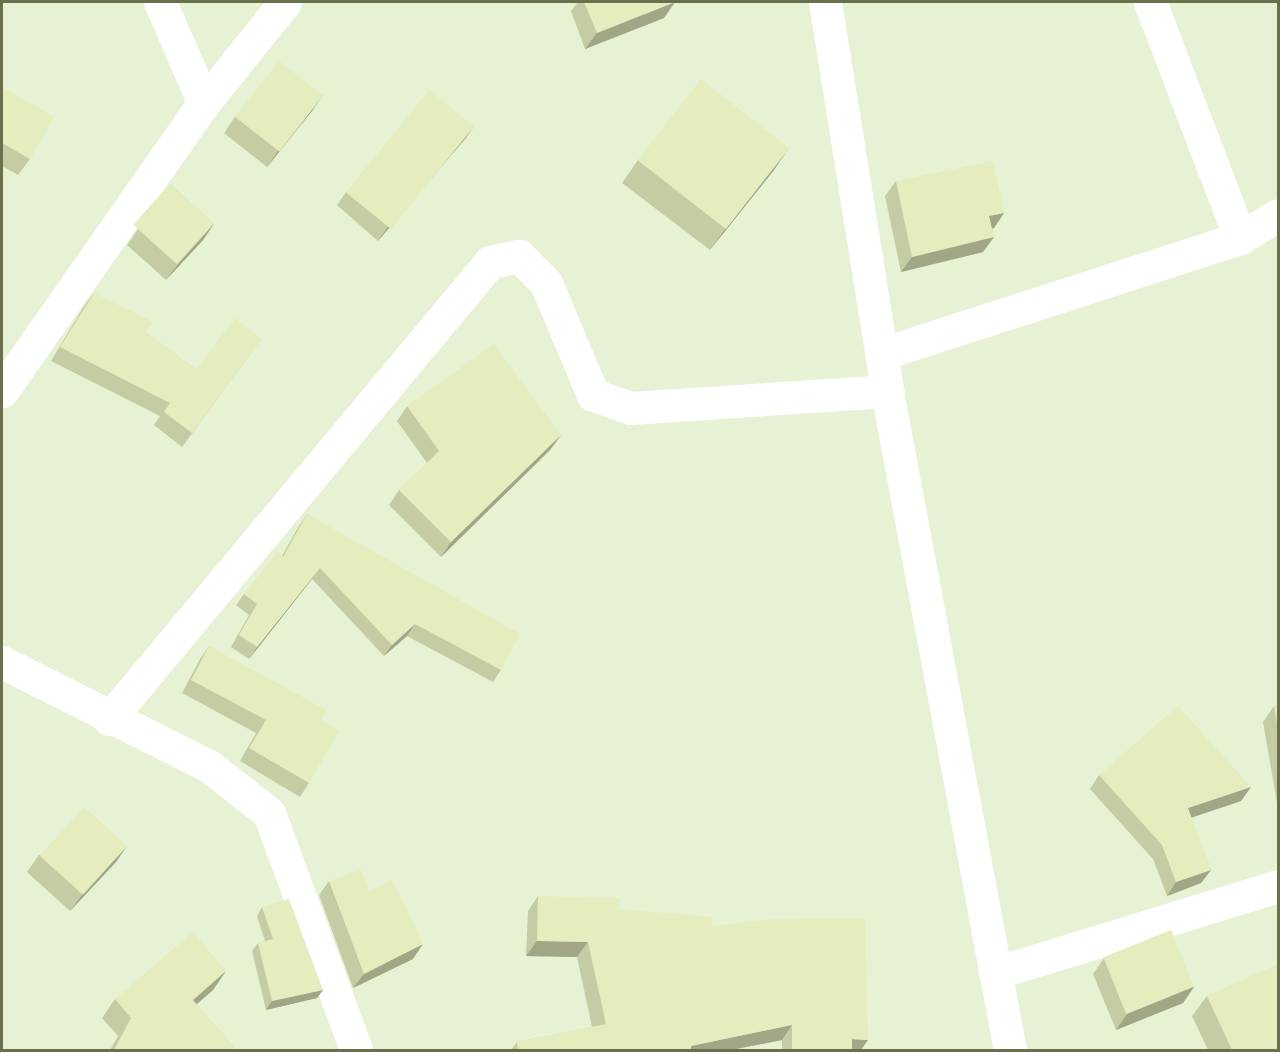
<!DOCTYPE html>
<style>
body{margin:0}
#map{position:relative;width:1280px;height:1052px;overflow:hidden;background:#f2fae5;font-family:"Public Sans",sans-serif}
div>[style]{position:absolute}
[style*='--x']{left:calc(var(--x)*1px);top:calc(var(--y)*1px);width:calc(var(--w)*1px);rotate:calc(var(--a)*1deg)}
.residential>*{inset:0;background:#e7f1d4;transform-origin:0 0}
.minor>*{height:33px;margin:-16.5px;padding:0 16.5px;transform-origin:16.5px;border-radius:16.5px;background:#fff}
.wall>*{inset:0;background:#c5cca4}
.shaded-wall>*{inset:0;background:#a0a686}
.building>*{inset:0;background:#e5edbf;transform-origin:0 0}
span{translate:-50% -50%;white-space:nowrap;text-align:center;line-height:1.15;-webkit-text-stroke:5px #f6fdea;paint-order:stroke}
.frame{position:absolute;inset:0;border:3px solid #6b704c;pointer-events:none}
</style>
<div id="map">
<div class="residential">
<div style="left:2px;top:2px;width:1276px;height:1048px"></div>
</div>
<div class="minor">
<div style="--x:160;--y:2;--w:110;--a:66.5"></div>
<div style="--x:825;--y:2;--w:394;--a:80.9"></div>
<div style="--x:887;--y:391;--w:670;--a:79.43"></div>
<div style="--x:1150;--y:2;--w:253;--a:69.1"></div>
<div style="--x:881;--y:354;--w:377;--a:-17.9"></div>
<div style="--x:1240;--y:238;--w:44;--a:-31.2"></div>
<div style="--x:2;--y:391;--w:352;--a:-55"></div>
<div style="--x:204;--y:103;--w:129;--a:-51.3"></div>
<div style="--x:2;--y:662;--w:232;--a:26.7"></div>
<div style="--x:209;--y:766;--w:76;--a:38.1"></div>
<div style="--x:269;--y:813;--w:252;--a:69.8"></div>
<div style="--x:109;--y:719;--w:595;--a:-50.18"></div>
<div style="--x:490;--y:262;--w:30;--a:-12"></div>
<div style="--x:519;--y:256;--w:38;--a:45"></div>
<div style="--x:546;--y:283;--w:121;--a:67.2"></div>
<div style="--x:593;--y:395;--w:40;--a:18.9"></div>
<div style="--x:631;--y:408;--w:257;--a:-3.8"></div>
<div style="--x:995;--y:973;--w:296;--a:-17.1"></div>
</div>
<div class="wall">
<div style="clip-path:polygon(578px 2px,584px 2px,664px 18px,585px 49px,571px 11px)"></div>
<div style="clip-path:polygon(2px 87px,30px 159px,18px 175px,2px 166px)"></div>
<div style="clip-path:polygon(323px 95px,312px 111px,267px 167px,224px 133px,235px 117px)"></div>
<div style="clip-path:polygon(474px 126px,465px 139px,378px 241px,337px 205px,346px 192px)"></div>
<div style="clip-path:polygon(638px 160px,774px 170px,710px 250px,622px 183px)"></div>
<div style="clip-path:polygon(896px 181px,1004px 213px,994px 228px,992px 229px,994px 237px,983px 252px,901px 272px,885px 196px)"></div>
<div style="clip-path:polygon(170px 184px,214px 224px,203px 240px,166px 280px,127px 245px)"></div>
<div style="clip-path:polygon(94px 293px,196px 370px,252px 352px,182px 447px,154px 425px,160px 416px,51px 361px,84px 306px)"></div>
<div style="clip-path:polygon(407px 406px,561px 435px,550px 450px,441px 557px,389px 505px,399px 490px,427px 463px,397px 421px)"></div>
<div style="clip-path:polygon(307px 514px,501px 670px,493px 682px,407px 636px,384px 656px,312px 579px,249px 659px,231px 647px,249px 615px,236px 605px,244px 594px,282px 556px,299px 526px)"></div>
<div style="clip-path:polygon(209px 646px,321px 720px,309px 783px,300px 797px,240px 761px,256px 733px,182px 693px,200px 659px)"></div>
<div style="clip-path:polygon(1278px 705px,1278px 808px,1263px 722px,1274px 706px)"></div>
<div style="clip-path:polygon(1099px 775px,1251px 787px,1241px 801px,1191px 818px,1211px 870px,1201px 883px,1167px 896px,1153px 859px,1090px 789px)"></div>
<div style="clip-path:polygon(39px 855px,116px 862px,70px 911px,27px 872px)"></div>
<div style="clip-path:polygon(329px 881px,369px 891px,413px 959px,353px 988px,319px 895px)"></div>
<div style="clip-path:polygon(538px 896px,619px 909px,712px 926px,861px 1050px,782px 1050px,782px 1040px,731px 1050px,511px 1050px,517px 1042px,592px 1027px,577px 957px,526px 956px,528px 911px)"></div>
<div style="clip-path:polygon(262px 907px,323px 990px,317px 998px,266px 1010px,252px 951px,258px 943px,265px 941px,257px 916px)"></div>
<div style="clip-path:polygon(1104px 958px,1194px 987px,1183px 1003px,1116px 1030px,1093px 974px)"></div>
<div style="clip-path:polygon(226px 971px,213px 990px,196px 1004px,237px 1050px,110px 1050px,118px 1036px,102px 1018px,115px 999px)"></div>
<div style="clip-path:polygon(1207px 996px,1278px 1050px,1208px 1050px,1192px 1016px)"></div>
</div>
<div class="shaded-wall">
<div style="clip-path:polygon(675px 2px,664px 18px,585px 49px,597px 33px)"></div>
<div style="clip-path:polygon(323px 95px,312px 111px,267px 167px,278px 151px)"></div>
<div style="clip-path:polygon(474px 126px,465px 139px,378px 241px,387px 228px)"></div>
<div style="clip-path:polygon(789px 148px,774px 170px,710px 250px,726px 228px)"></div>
<div style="clip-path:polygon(1004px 213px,994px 228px,978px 231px,989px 216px)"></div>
<div style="clip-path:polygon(214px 224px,203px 240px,166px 280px,178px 264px)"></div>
<div style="clip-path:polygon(994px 237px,983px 252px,901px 272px,912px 257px)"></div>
<div style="clip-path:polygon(561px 435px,550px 450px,441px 557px,451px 542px)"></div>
<div style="clip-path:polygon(320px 568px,312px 579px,249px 659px,257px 647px)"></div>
<div style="clip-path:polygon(415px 624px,407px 636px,384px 656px,392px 645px)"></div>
<div style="clip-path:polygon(1251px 787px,1241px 801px,1178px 822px,1188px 808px)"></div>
<div style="clip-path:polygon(127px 846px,116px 862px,70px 911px,82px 895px)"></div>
<div style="clip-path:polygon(1211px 870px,1201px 883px,1167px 896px,1176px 882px)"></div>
<div style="clip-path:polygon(537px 941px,588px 942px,577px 957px,526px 956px)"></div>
<div style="clip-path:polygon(423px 944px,413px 959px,353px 988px,364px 974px)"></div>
<div style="clip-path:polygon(226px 971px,213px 990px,180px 1019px,193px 1000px)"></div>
<div style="clip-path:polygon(1194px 987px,1183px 1003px,1116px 1030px,1127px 1014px)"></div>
<div style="clip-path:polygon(323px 990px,317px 998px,266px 1010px,272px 1001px)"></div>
<div style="clip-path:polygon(792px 1025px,782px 1040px,731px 1050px,687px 1050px,691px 1046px)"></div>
<div style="clip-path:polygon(852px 1039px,868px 1040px,861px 1050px,844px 1050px)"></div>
</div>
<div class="building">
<div style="clip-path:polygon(584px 2px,675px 2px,597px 33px)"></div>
<div style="left:279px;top:61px;width:56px;height:71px;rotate:38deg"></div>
<div style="left:701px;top:79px;width:112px;height:103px;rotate:38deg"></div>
<div style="clip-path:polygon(2px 87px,54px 117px,30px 159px,2px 143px)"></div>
<div style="left:429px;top:90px;width:58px;height:132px;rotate:39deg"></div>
<div style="clip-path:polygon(993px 161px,1004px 213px,989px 216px,994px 237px,912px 257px,896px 181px)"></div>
<div style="left:170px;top:184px;width:59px;height:55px;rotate:42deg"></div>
<div style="clip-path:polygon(94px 293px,153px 322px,146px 332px,196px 370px,235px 318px,262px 339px,192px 433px,164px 412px,170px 403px,60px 347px)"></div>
<div style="clip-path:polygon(494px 344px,561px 435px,451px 542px,399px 490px,439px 451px,407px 406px)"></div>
<div style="clip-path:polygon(307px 514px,520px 634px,501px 670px,415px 624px,392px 645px,320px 568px,257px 647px,239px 635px,257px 604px,244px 594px,277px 552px,283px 557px)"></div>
<div style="clip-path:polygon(209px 646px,326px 710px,321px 720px,339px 731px,309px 783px,249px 748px,266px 720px,191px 680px)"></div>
<div style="clip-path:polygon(1278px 705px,1278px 729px,1274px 706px)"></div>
<div style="clip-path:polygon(1178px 706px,1251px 787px,1188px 808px,1211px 870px,1176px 882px,1162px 845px,1099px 775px)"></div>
<div style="left:84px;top:807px;width:58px;height:66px;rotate:42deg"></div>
<div style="clip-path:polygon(361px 870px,369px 891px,392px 880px,423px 944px,364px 974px,329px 881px)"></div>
<div style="clip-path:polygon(538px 896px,620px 898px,619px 909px,713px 917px,712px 926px,775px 919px,865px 918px,868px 1040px,852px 1039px,852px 1050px,792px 1050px,792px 1025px,691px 1046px,691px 1050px,518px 1050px,517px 1042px,606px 1024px,588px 942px,537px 941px)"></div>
<div style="clip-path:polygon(289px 899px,323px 990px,272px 1001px,258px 943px,273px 939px,262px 907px)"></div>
<div style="left:1171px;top:930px;width:61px;height:73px;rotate:68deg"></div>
<div style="clip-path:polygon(193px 932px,226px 971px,193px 1000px,237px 1050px,114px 1050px,131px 1018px,115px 999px)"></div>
<div style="clip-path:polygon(1278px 964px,1278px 1050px,1232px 1050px,1207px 996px)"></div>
</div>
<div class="frame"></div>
</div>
